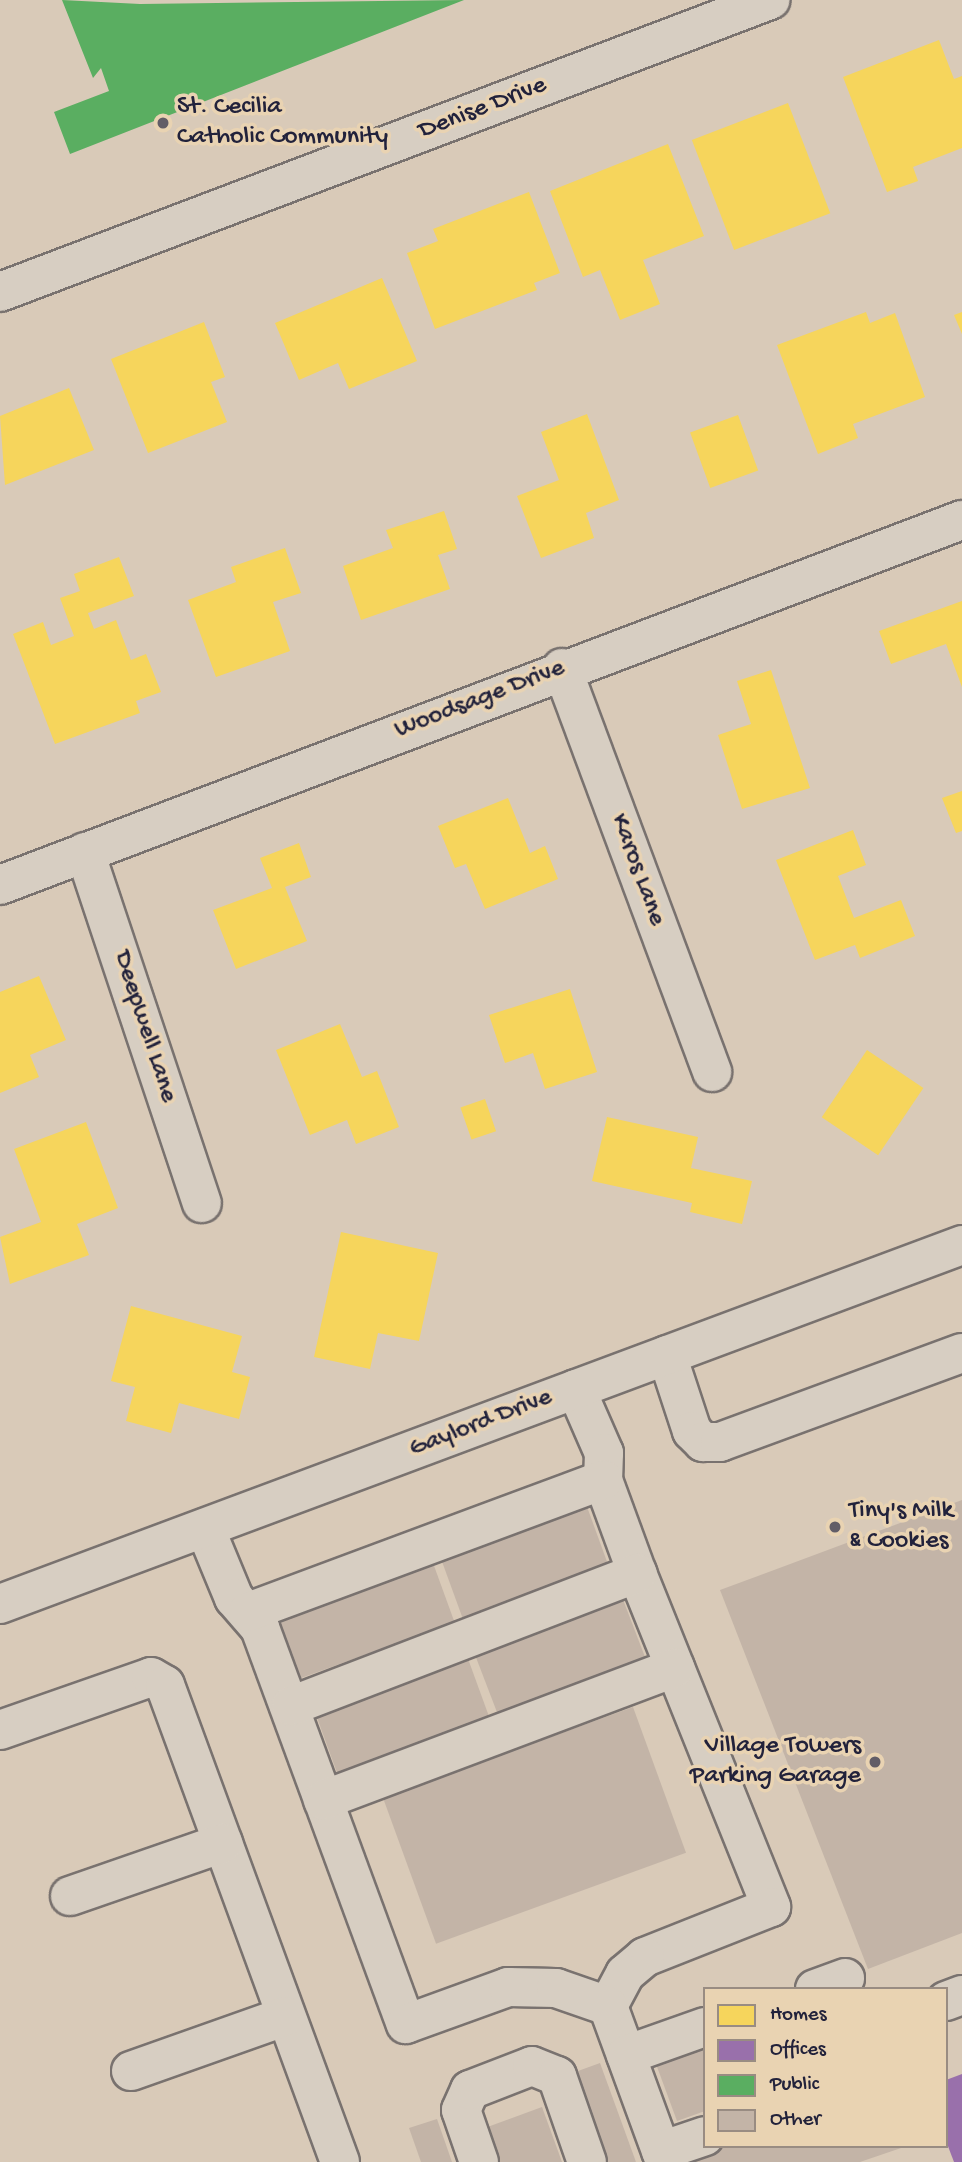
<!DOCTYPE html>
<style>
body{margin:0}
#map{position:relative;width:962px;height:2162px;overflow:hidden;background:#d9cab8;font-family:"Gochi Hand",sans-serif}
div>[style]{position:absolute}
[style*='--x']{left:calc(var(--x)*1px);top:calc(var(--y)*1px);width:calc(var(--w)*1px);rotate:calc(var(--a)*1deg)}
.homes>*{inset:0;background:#f6d55c;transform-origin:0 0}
.offices>*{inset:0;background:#9970ab}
.public>*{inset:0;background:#5aae61}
.building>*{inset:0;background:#c3b4a7;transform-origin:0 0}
.roads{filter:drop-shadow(2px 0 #79726f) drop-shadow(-2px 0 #79726f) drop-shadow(0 2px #79726f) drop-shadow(0 -2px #79726f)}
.minor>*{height:38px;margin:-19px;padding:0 19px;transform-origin:19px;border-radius:19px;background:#d7cec2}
.dots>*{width:19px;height:19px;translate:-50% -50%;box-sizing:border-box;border:4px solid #e9d3b2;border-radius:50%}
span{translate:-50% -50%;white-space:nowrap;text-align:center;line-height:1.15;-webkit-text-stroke:7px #e9d3b2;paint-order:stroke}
.poi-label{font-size:26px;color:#22223b}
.left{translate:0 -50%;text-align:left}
.right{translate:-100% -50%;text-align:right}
.street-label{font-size:26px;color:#22223b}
.legend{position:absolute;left:703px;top:1987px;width:245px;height:161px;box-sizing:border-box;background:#e9d3b2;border:2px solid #998c82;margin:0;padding:9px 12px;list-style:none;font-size:21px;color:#22223b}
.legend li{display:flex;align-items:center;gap:14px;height:35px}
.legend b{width:35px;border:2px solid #998c82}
</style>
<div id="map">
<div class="homes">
<div style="clip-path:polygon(939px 40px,954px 79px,962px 76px,962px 148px,913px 167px,918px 181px,887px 192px,843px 77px)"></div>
<div style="left:788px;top:103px;width:118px;height:103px;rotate:69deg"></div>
<div style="clip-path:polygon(668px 144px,704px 236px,643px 260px,660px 304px,620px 320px,600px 270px,583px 277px,550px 191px)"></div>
<div style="clip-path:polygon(529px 192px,560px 273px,534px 283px,537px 290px,435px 329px,407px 253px,438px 241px,433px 229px)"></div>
<div style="clip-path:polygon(382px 278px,417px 361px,349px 389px,338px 363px,299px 380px,275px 323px)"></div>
<div style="clip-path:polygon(866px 312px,870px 323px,895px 313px,925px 397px,853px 424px,858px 438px,818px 454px,777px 345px)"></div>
<div style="clip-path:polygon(962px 312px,962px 334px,954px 315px)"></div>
<div style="clip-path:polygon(204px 322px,225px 377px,211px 382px,227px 422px,148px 453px,111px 359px)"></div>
<div style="clip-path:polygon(69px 388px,94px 450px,5px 485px,0 416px)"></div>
<div style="clip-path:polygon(587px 414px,619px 500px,586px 513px,594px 538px,541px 558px,517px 496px,559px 480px,541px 432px)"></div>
<div style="left:738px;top:415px;width:59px;height:51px;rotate:70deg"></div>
<div style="clip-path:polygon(444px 511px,457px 549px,438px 555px,450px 589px,361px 620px,343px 566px,393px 548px,386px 530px)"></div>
<div style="clip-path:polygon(285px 548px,301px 593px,273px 602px,290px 651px,216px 677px,188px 600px,236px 582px,231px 567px)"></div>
<div style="clip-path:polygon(119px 557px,134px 596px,88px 613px,94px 629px,116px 620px,131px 660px,146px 654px,161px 692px,136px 701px,140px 713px,55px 744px,13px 634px,43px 622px,51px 645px,74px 636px,60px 598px,80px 591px,74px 574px)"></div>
<div style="clip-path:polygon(962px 601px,962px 687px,946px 644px,891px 664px,879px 631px)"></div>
<div style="clip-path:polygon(771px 670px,810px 788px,742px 809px,718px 735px,751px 724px,737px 681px)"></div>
<div style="clip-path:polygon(962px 791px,962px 831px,956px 833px,942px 798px)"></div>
<div style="clip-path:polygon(508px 798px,530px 853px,545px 846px,558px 879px,485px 909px,466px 864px,455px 868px,438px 826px)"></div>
<div style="clip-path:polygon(853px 830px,866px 865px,838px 876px,854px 918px,901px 900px,915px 936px,860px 958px,855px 945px,815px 960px,776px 860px)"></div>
<div style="clip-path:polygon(299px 843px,311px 877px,285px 887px,307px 941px,236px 969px,213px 910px,272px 888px,260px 858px)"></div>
<div style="clip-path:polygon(39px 976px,66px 1040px,30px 1055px,39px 1077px,0 1093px,0 992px)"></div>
<div style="clip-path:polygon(570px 989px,597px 1072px,545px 1089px,533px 1053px,505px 1063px,489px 1015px)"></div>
<div style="clip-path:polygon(340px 1024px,362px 1077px,377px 1071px,399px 1127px,356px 1144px,347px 1120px,310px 1135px,276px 1050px)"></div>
<div style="left:867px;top:1050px;width:68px;height:81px;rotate:34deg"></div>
<div style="left:485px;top:1099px;width:34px;height:26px;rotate:71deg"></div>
<div style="clip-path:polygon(607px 1117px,698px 1137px,691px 1168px,752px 1181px,742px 1224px,690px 1212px,692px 1203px,592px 1181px)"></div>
<div style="clip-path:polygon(86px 1122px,118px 1208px,77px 1224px,89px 1255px,10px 1284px,0 1237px,41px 1222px,14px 1149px)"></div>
<div style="clip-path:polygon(341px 1232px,438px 1253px,419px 1341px,378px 1333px,370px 1369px,314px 1357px)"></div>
<div style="clip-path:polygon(131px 1306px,242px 1336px,232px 1372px,250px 1377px,239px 1419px,179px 1403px,171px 1433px,126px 1421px,135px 1387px,111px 1381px)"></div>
</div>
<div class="offices">
<div style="clip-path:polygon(962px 2074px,962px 2162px,954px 2162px,946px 2141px,946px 2080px)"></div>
</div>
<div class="public">
<div style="clip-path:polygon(62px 0,140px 4px,464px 0,70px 154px,54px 112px,109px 91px,101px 68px,93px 78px)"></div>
</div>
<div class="building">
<div style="clip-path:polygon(962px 1500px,962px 1933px,868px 1969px,720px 1590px)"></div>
<div style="left:586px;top:1504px;width:66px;height:155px;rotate:70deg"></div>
<div style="left:433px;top:1563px;width:63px;height:164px;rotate:70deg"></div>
<div style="left:622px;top:1597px;width:65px;height:158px;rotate:69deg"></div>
<div style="left:467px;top:1656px;width:66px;height:162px;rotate:70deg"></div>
<div style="left:633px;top:1707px;width:155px;height:266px;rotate:70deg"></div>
<div style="clip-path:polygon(705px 2047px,705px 2111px,677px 2121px,656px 2064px)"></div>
<div style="left:600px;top:2063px;width:105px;height:30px;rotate:70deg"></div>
<div style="clip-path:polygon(542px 2107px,562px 2162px,494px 2162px,482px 2129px)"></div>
<div style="clip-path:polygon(437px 2119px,452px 2162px,421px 2162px,409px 2128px)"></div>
<div style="clip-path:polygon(720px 2146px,904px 2146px,904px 2147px,860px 2162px,693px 2162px,691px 2157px)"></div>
</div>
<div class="roads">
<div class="minor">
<div style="--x:0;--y:292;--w:824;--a:-20.77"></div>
<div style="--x:562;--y:668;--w:431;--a:69.6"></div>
<div style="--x:85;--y:852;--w:370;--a:71.6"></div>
<div style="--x:0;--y:885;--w:1029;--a:-20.78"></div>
<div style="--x:667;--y:1355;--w:80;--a:71.8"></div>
<div style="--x:692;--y:1431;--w:16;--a:45"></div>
<div style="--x:703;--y:1442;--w:17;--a:0"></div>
<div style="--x:720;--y:1442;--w:258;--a:-20.2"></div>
<div style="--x:576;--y:1389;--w:70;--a:66.4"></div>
<div style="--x:604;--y:1453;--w:27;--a:92"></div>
<div style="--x:603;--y:1480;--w:99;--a:69.9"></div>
<div style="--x:637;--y:1573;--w:360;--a:68.1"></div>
<div style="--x:771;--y:1907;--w:136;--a:158.4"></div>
<div style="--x:645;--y:1957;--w:26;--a:140"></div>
<div style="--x:625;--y:1974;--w:36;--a:118"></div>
<div style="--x:608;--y:2006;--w:166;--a:69.9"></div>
<div style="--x:205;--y:1528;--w:76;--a:67.5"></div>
<div style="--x:234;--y:1598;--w:40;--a:49"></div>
<div style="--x:260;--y:1628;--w:422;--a:69.8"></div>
<div style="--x:406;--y:2024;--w:109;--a:-19.9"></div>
<div style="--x:508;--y:1987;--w:48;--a:1.2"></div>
<div style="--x:556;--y:1988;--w:55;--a:19.1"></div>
<div style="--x:0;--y:1604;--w:1027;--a:-20.46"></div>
<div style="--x:248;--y:1612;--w:379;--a:-20.4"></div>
<div style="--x:291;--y:1706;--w:371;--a:-21"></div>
<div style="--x:0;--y:1730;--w:160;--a:-19.3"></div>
<div style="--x:151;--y:1677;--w:16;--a:30"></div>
<div style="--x:165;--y:1685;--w:508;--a:69.85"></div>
<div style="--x:323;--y:1800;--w:376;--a:-20.6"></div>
<div style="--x:70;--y:1896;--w:162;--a:-19.1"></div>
<div style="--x:815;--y:1989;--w:32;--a:-20"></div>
<div style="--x:946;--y:2001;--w:17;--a:-21"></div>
<div style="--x:626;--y:2055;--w:84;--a:-19.5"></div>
<div style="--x:131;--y:2071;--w:164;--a:-19.5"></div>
<div style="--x:661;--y:2151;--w:46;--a:-18.8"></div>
<div style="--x:479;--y:2162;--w:55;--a:-109.1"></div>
<div style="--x:461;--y:2110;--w:22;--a:-66"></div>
<div style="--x:470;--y:2090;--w:66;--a:-21.2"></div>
<div style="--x:532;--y:2066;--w:27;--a:22"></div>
<div style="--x:557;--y:2076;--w:91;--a:70.8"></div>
</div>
</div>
<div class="dots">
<div style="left:163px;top:123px;background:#625d67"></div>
<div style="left:835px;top:1527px;background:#625d67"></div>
<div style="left:875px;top:1762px;background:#625d67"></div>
</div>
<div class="poi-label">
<span class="left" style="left:177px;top:123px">St. Cecilia<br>Catholic Community</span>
<span class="left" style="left:849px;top:1527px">Tiny's Milk<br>&amp; Cookies</span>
<span class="right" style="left:861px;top:1762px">Village Towers<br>Parking Garage</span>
</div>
<div class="street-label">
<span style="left:483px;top:109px;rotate:-21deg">Denise Drive</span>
<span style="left:480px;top:700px;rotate:-21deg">Woodsage Drive</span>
<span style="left:637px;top:870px;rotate:70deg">Karos Lane</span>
<span style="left:144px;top:1027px;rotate:72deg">Deepwell Lane</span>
<span style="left:481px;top:1424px;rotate:-21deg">Gaylord Drive</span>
</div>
<ul class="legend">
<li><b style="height:19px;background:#f6d55c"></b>Homes</li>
<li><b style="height:19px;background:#9970ab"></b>Offices</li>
<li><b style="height:19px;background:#5aae61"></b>Public</li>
<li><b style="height:19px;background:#c3b4a7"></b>Other</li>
</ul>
</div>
